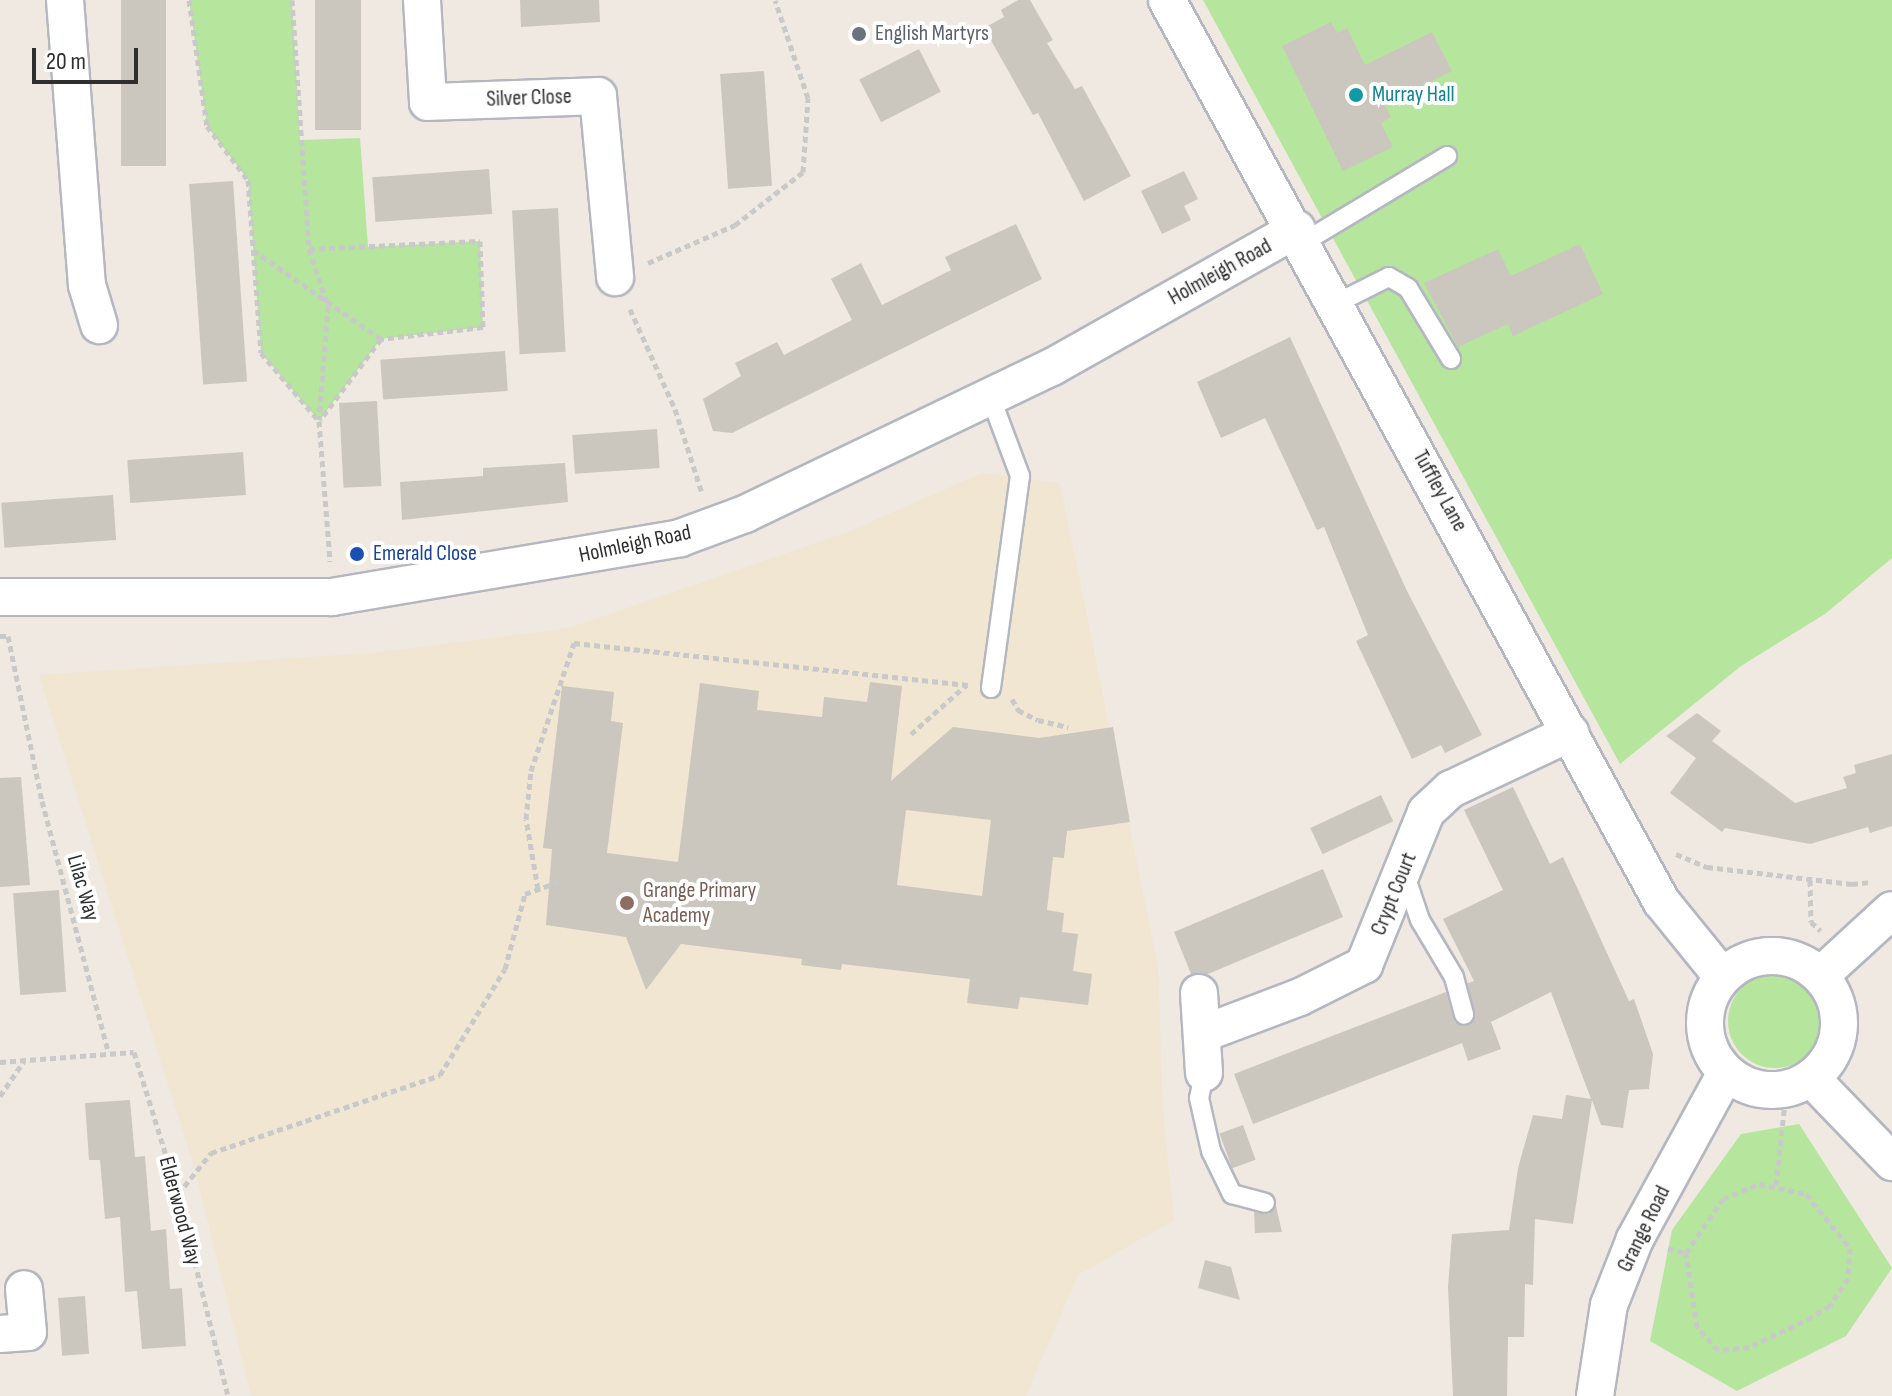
<!DOCTYPE html>
<style>
body{margin:0}
#map{position:relative;width:1892px;height:1396px;overflow:hidden;background:#efe9e1;font-family:"Sofia Sans Condensed",sans-serif}
div>[style]{position:absolute}
[style*='--x']{left:calc(var(--x)*1px);top:calc(var(--y)*1px);width:calc(var(--w)*1px);rotate:calc(var(--a)*1deg)}
.education>*{inset:0;background:#f0e6d1}
.green>*{inset:0;background:#b6e59e}
.round{border-radius:50%}
.building>*{inset:0;background:#cbc7bf;transform-origin:0 0}
.path>*{height:5px;margin-top:-2.5px;transform-origin:0;background:repeating-linear-gradient(90deg,#c9c9c9 0 6px,transparent 0 10px)}
.roads{filter:drop-shadow(2px 0 #b4b7c1) drop-shadow(-2px 0 #b4b7c1) drop-shadow(0 2px #b4b7c1) drop-shadow(0 -2px #b4b7c1)}
.lane>*{height:18px;margin:-9px;padding:0 9px;transform-origin:9px;border-radius:9px;background:#fff}
.street>*{height:36px;margin:-18px;padding:0 18px;transform-origin:18px;border-radius:18px;background:#fff}
.street>.ring{margin:-18px;padding:0;box-sizing:content-box;background:none;border:36px solid #fff;border-radius:50%}
.dots>*{width:22px;height:22px;translate:-50% -50%;box-sizing:border-box;border:4px solid #fff;border-radius:50%}
span{translate:-50% -50%;white-space:nowrap;text-align:center;line-height:1.15;-webkit-text-stroke:8px #fff;paint-order:stroke}
.worship-label{font-size:22px;color:#5b616d}
.left{translate:0 -50%;text-align:left}
.culture-label{font-size:22px;color:#0d838f}
.street-label{font-size:22px;color:#2e2e2e}
.transit-label{font-size:22px;color:#164399}
.education-label{font-size:22px;color:#785e54}
.scale{position:absolute;left:32px;top:48px;width:106px;height:36px;box-sizing:border-box;border:4px solid #2e2e2e;border-top:0;padding-left:10px;font-size:24px;line-height:28px;white-space:nowrap;color:#2e2e2e;-webkit-text-stroke:6px #fff;paint-order:stroke}
</style>
<div id="map">
<div class="education">
<div style="clip-path:polygon(982px 473px,1060px 483px,1158px 967px,1163px 1111px,1174px 1220px,1078px 1275px,1026px 1396px,251px 1396px,195px 1170px,39px 675px,371px 653px,569px 628px,848px 532px)"></div>
</div>
<div class="green">
<div style="clip-path:polygon(189px 0,292px 0,300px 140px,360px 138px,368px 247px,480px 241px,483px 327px,381px 339px,319px 421px,261px 353px,248px 180px,207px 126px)"></div>
<div style="clip-path:polygon(1203px 0,1892px 0,1892px 558px,1825px 614px,1741px 666px,1620px 764px)"></div>
<div class="round" style="left:1728px;top:974px;width:94px;height:94px"></div>
<div style="clip-path:polygon(1799px 1124px,1892px 1268px,1846px 1336px,1737px 1391px,1650px 1341px,1672px 1230px,1741px 1134px)"></div>
</div>
<div class="building">
<div style="left:121px;top:0;width:45px;height:166px"></div>
<div style="left:315px;top:0;width:46px;height:130px"></div>
<div style="clip-path:polygon(520px 0,599px 0,600px 22px,521px 27px)"></div>
<div style="clip-path:polygon(1018px 0,1030px 0,1053px 40px,1047px 43px,1075px 89px,1082px 86px,1131px 176px,1084px 201px,1038px 113px,1033px 115px,984px 28px,1004px 17px,1001px 10px)"></div>
<div style="clip-path:polygon(1331px 22px,1337px 33px,1347px 28px,1365px 65px,1432px 32px,1452px 71px,1385px 105px,1391px 117px,1381px 123px,1393px 147px,1343px 171px,1282px 46px)"></div>
<div style="left:919px;top:49px;width:48px;height:67px;rotate:63deg"></div>
<div style="left:764px;top:71px;width:115px;height:44px;rotate:86deg"></div>
<div style="left:489px;top:169px;width:45px;height:117px;rotate:86deg"></div>
<div style="clip-path:polygon(1184px 171px,1198px 199px,1184px 206px,1191px 220px,1162px 234px,1141px 191px)"></div>
<div style="left:233px;top:181px;width:201px;height:44px;rotate:86deg"></div>
<div style="left:558px;top:208px;width:144px;height:46px;rotate:87deg"></div>
<div style="clip-path:polygon(1016px 224px,1042px 279px,732px 433px,713px 431px,703px 399px,741px 376px,735px 363px,777px 342px,784px 355px,852px 320px,831px 279px,861px 263px,882px 305px,951px 270px,945px 257px)"></div>
<div style="clip-path:polygon(1580px 244px,1603px 294px,1513px 336px,1508px 324px,1458px 347px,1424px 283px,1498px 249px,1511px 276px)"></div>
<div style="clip-path:polygon(1290px 337px,1407px 591px,1482px 735px,1445px 753px,1441px 745px,1412px 759px,1356px 641px,1368px 635px,1324px 527px,1317px 530px,1265px 418px,1221px 438px,1197px 382px)"></div>
<div style="left:505px;top:351px;width:40px;height:125px;rotate:86deg"></div>
<div style="left:377px;top:401px;width:85px;height:38px;rotate:87deg"></div>
<div style="left:657px;top:429px;width:39px;height:85px;rotate:86deg"></div>
<div style="left:243px;top:452px;width:43px;height:116px;rotate:86deg"></div>
<div style="clip-path:polygon(565px 463px,568px 502px,402px 520px,400px 482px,483px 476px,483px 468px)"></div>
<div style="left:113px;top:495px;width:45px;height:112px;rotate:86deg"></div>
<div style="clip-path:polygon(evenodd,870px 682px,902px 686px,891px 781px,953px 727px,1039px 738px,1113px 727px,1130px 822px,1067px 831px,1064px 858px,1053px 857px,1047px 910px,1064px 913px,1062px 932px,1078px 934px,1073px 971px,1092px 974px,1088px 1005px,1020px 997px,1018px 1009px,967px 1003px,970px 979px,842px 964px,841px 970px,801px 965px,802px 959px,681px 944px,646px 990px,626px 937px,546px 925px,552px 849px,543px 848px,562px 686px,614px 692px,611px 721px,623px 723px,607px 853px,678px 862px,700px 683px,759px 691px,757px 710px,822px 717px,824px 697px,867px 702px,870px 682px,906px 810px,991px 820px,982px 896px,897px 885px,906px 810px)"></div>
<div style="clip-path:polygon(1697px 713px,1721px 731px,1712px 741px,1795px 803px,1847px 788px,1843px 777px,1856px 773px,1854px 765px,1892px 754px,1892px 826px,1870px 833px,1868px 827px,1810px 844px,1725px 828px,1722px 832px,1670px 793px,1696px 758px,1666px 736px)"></div>
<div style="clip-path:polygon(21px 777px,30px 885px,0 887px,0 778px)"></div>
<div style="clip-path:polygon(1513px 787px,1550px 864px,1563px 857px,1629px 1001px,1634px 999px,1653px 1054px,1649px 1089px,1629px 1090px,1623px 1128px,1601px 1125px,1592px 1100px,1573px 1224px,1535px 1219px,1533px 1285px,1525px 1284px,1524px 1337px,1508px 1337px,1507px 1396px,1453px 1396px,1448px 1287px,1452px 1234px,1509px 1230px,1518px 1168px,1533px 1115px,1562px 1119px,1566px 1095px,1591px 1099px,1551px 992px,1491px 1022px,1501px 1049px,1468px 1061px,1462px 1043px,1253px 1124px,1234px 1074px,1446px 992px,1455px 1023px,1473px 1023px,1468px 983px,1474px 981px,1443px 919px,1503px 890px,1464px 810px)"></div>
<div style="left:1381px;top:795px;width:29px;height:78px;rotate:65deg"></div>
<div style="clip-path:polygon(1323px 869px,1343px 917px,1208px 974px,1191px 974px,1174px 932px)"></div>
<div style="left:59px;top:890px;width:102px;height:46px;rotate:86deg"></div>
<div style="clip-path:polygon(130px 1100px,135px 1157px,145px 1156px,151px 1231px,166px 1229px,170px 1289px,182px 1288px,186px 1346px,142px 1349px,137px 1291px,125px 1292px,120px 1217px,105px 1219px,100px 1160px,89px 1160px,85px 1103px)"></div>
<div style="left:1243px;top:1125px;width:37px;height:25px;rotate:70deg"></div>
<div style="clip-path:polygon(1276px 1206px,1282px 1232px,1255px 1233px,1254px 1212px,1269px 1214px)"></div>
<div style="clip-path:polygon(1205px 1260px,1231px 1267px,1240px 1300px,1198px 1288px)"></div>
<div style="left:85px;top:1296px;width:58px;height:27px;rotate:86deg"></div>
</div>
<div class="path">
<div style="--x:189;--y:0;--w:127;--a:81.9"></div>
<div style="--x:207;--y:126;--w:68;--a:52.8"></div>
<div style="--x:248;--y:180;--w:173;--a:85.7"></div>
<div style="--x:261;--y:353;--w:89;--a:49.5"></div>
<div style="--x:319;--y:421;--w:141;--a:85.5"></div>
<div style="--x:292;--y:0;--w:250;--a:86.1"></div>
<div style="--x:309;--y:249;--w:60;--a:71.6"></div>
<div style="--x:328;--y:306;--w:114;--a:94.5"></div>
<div style="--x:309;--y:249;--w:171;--a:-2.7"></div>
<div style="--x:480;--y:241;--w:86;--a:88"></div>
<div style="--x:483;--y:327;--w:103;--a:173.3"></div>
<div style="--x:253;--y:250;--w:156;--a:34.8"></div>
<div style="--x:381;--y:339;--w:101;--a:127"></div>
<div style="--x:648;--y:263;--w:95;--a:-23.6"></div>
<div style="--x:735;--y:225;--w:86;--a:-37.9"></div>
<div style="--x:803;--y:172;--w:74;--a:-86.1"></div>
<div style="--x:808;--y:98;--w:103;--a:-108.6"></div>
<div style="--x:630;--y:309;--w:110;--a:65.8"></div>
<div style="--x:675;--y:409;--w:88;--a:72.2"></div>
<div style="--x:0;--y:636;--w:8;--a:0"></div>
<div style="--x:8;--y:636;--w:168;--a:78.4"></div>
<div style="--x:42;--y:801;--w:259;--a:75.2"></div>
<div style="--x:1012;--y:699;--w:13;--a:61"></div>
<div style="--x:1018;--y:710;--w:22;--a:27"></div>
<div style="--x:1038;--y:720;--w:31;--a:13"></div>
<div style="--x:911;--y:734;--w:74;--a:-41.7"></div>
<div style="--x:1676;--y:854;--w:34;--a:23"></div>
<div style="--x:1707;--y:867;--w:146;--a:6.7"></div>
<div style="--x:1852;--y:884;--w:18;--a:-6"></div>
<div style="--x:1810;--y:880;--w:42;--a:88.6"></div>
<div style="--x:1811;--y:922;--w:13;--a:42"></div>
<div style="--x:538;--y:889;--w:71;--a:-99.7"></div>
<div style="--x:526;--y:819;--w:48;--a:-84.1"></div>
<div style="--x:531;--y:771;--w:135;--a:-71.4"></div>
<div style="--x:574;--y:643;--w:396;--a:6.1"></div>
<div style="--x:0;--y:1062;--w:134;--a:-4.3"></div>
<div style="--x:134;--y:1052;--w:149;--a:72.8"></div>
<div style="--x:178;--y:1194;--w:208;--a:76.1"></div>
<div style="--x:0;--y:1096;--w:42;--a:-55.6"></div>
<div style="--x:1759;--y:1184;--w:48;--a:12"></div>
<div style="--x:1806;--y:1194;--w:70;--a:50.8"></div>
<div style="--x:1850;--y:1248;--w:30;--a:94"></div>
<div style="--x:1848;--y:1278;--w:33;--a:123"></div>
<div style="--x:1830;--y:1306;--w:21;--a:149"></div>
<div style="--x:1812;--y:1317;--w:70;--a:154.5"></div>
<div style="--x:1749;--y:1347;--w:31;--a:174"></div>
<div style="--x:1718;--y:1350;--w:31;--a:-132"></div>
<div style="--x:1697;--y:1327;--w:75;--a:-98.5"></div>
<div style="--x:1686;--y:1253;--w:65;--a:-55.6"></div>
<div style="--x:1723;--y:1199;--w:39;--a:-23"></div>
<div style="--x:1776;--y:1185;--w:83;--a:-83.8"></div>
<div style="--x:178;--y:1194;--w:53;--a:-51.2"></div>
<div style="--x:211;--y:1153;--w:242;--a:-18.8"></div>
<div style="--x:440;--y:1075;--w:124;--a:-58.5"></div>
<div style="--x:505;--y:969;--w:78;--a:-75.1"></div>
<div style="--x:525;--y:894;--w:38;--a:-20"></div>
<div style="--x:1668;--y:1248;--w:19;--a:16"></div>
</div>
<div class="roads">
<div class="lane">
<div style="--x:1304;--y:242;--w:167;--a:-31"></div>
<div style="--x:1337;--y:303;--w:58;--a:-26.6"></div>
<div style="--x:1389;--y:277;--w:22;--a:30"></div>
<div style="--x:1408;--y:288;--w:83;--a:58.8"></div>
<div style="--x:989;--y:393;--w:89;--a:69.5"></div>
<div style="--x:1020;--y:476;--w:214;--a:97.8"></div>
<div style="--x:1405;--y:875;--w:47;--a:71.6"></div>
<div style="--x:1420;--y:920;--w:66;--a:59.2"></div>
<div style="--x:1454;--y:977;--w:39;--a:75"></div>
<div style="--x:1204;--y:1073;--w:25;--a:101"></div>
<div style="--x:1199;--y:1098;--w:54;--a:77.2"></div>
<div style="--x:1211;--y:1151;--w:48;--a:64"></div>
<div style="--x:1232;--y:1194;--w:34;--a:15"></div>
</div>
<div class="street">
<div style="--x:65;--y:0;--w:286;--a:85.6"></div>
<div style="--x:87;--y:285;--w:42;--a:73.3"></div>
<div style="--x:422;--y:0;--w:102;--a:86.6"></div>
<div style="--x:428;--y:102;--w:170;--a:-2"></div>
<div style="--x:598;--y:96;--w:182;--a:84.6"></div>
<div style="--x:1167;--y:0;--w:1028;--a:61.26"></div>
<div style="--x:1661;--y:901;--w:97;--a:50.9"></div>
<div style="--x:0;--y:597;--w:332;--a:0"></div>
<div style="--x:332;--y:597;--w:353;--a:-9.6"></div>
<div style="--x:680;--y:538;--w:69;--a:-20.3"></div>
<div style="--x:745;--y:514;--w:340;--a:-25.6"></div>
<div style="--x:1052;--y:367;--w:281;--a:-29.4"></div>
<div class="ring" style="left:1705px;top:956px;width:98px;height:98px"></div>
<div style="--x:1821;--y:975;--w:96;--a:-42.5"></div>
<div style="--x:1199;--y:993;--w:80;--a:86.4"></div>
<div style="--x:1202;--y:1034;--w:105;--a:-20.7"></div>
<div style="--x:1300;--y:997;--w:72;--a:-26.6"></div>
<div style="--x:1364;--y:965;--w:165;--a:-67.9"></div>
<div style="--x:1426;--y:812;--w:34;--a:-43"></div>
<div style="--x:1451;--y:789;--w:132;--a:-25.2"></div>
<div style="--x:1811;--y:1078;--w:117;--a:46"></div>
<div style="--x:0;--y:1334;--w:28;--a:-4"></div>
<div style="--x:28;--y:1332;--w:43;--a:-95.3"></div>
<div style="--x:1595;--y:1396;--w:92;--a:-81.3"></div>
<div style="--x:1609;--y:1305;--w:71;--a:-68.5"></div>
<div style="--x:1635;--y:1239;--w:189;--a:-61.3"></div>
</div>
</div>
<div class="dots">
<div style="left:859px;top:34px;background:#6b7280"></div>
<div style="left:1356px;top:95px;background:#0f9aa8"></div>
<div style="left:357px;top:554px;background:#1a4fb4"></div>
<div style="left:627px;top:903px;background:#8d6e63"></div>
</div>
<div class="worship-label">
<span class="left" style="left:875px;top:34px">English Martyrs</span>
</div>
<div class="culture-label">
<span class="left" style="left:1372px;top:95px">Murray Hall</span>
</div>
<div class="street-label">
<span style="left:529px;top:98px;rotate:-2deg">Silver Close</span>
<span style="left:1220px;top:272px;rotate:-29deg">Holmleigh Road</span>
<span style="left:1440px;top:491px;rotate:61deg">Tuffley Lane</span>
<span style="left:635px;top:544px;rotate:-12deg">Holmleigh Road</span>
<span style="left:83px;top:888px;rotate:74deg">Lilac Way</span>
<span style="left:1394px;top:894px;rotate:-68deg">Crypt Court</span>
<span style="left:180px;top:1211px;rotate:75deg">Elderwood Way</span>
<span style="left:1644px;top:1229px;rotate:-64deg">Grange Road</span>
</div>
<div class="transit-label">
<span class="left" style="left:373px;top:554px">Emerald Close</span>
</div>
<div class="education-label">
<span class="left" style="left:643px;top:903px">Grange Primary<br>Academy</span>
</div>
<div class="scale">20 m</div>
</div>
